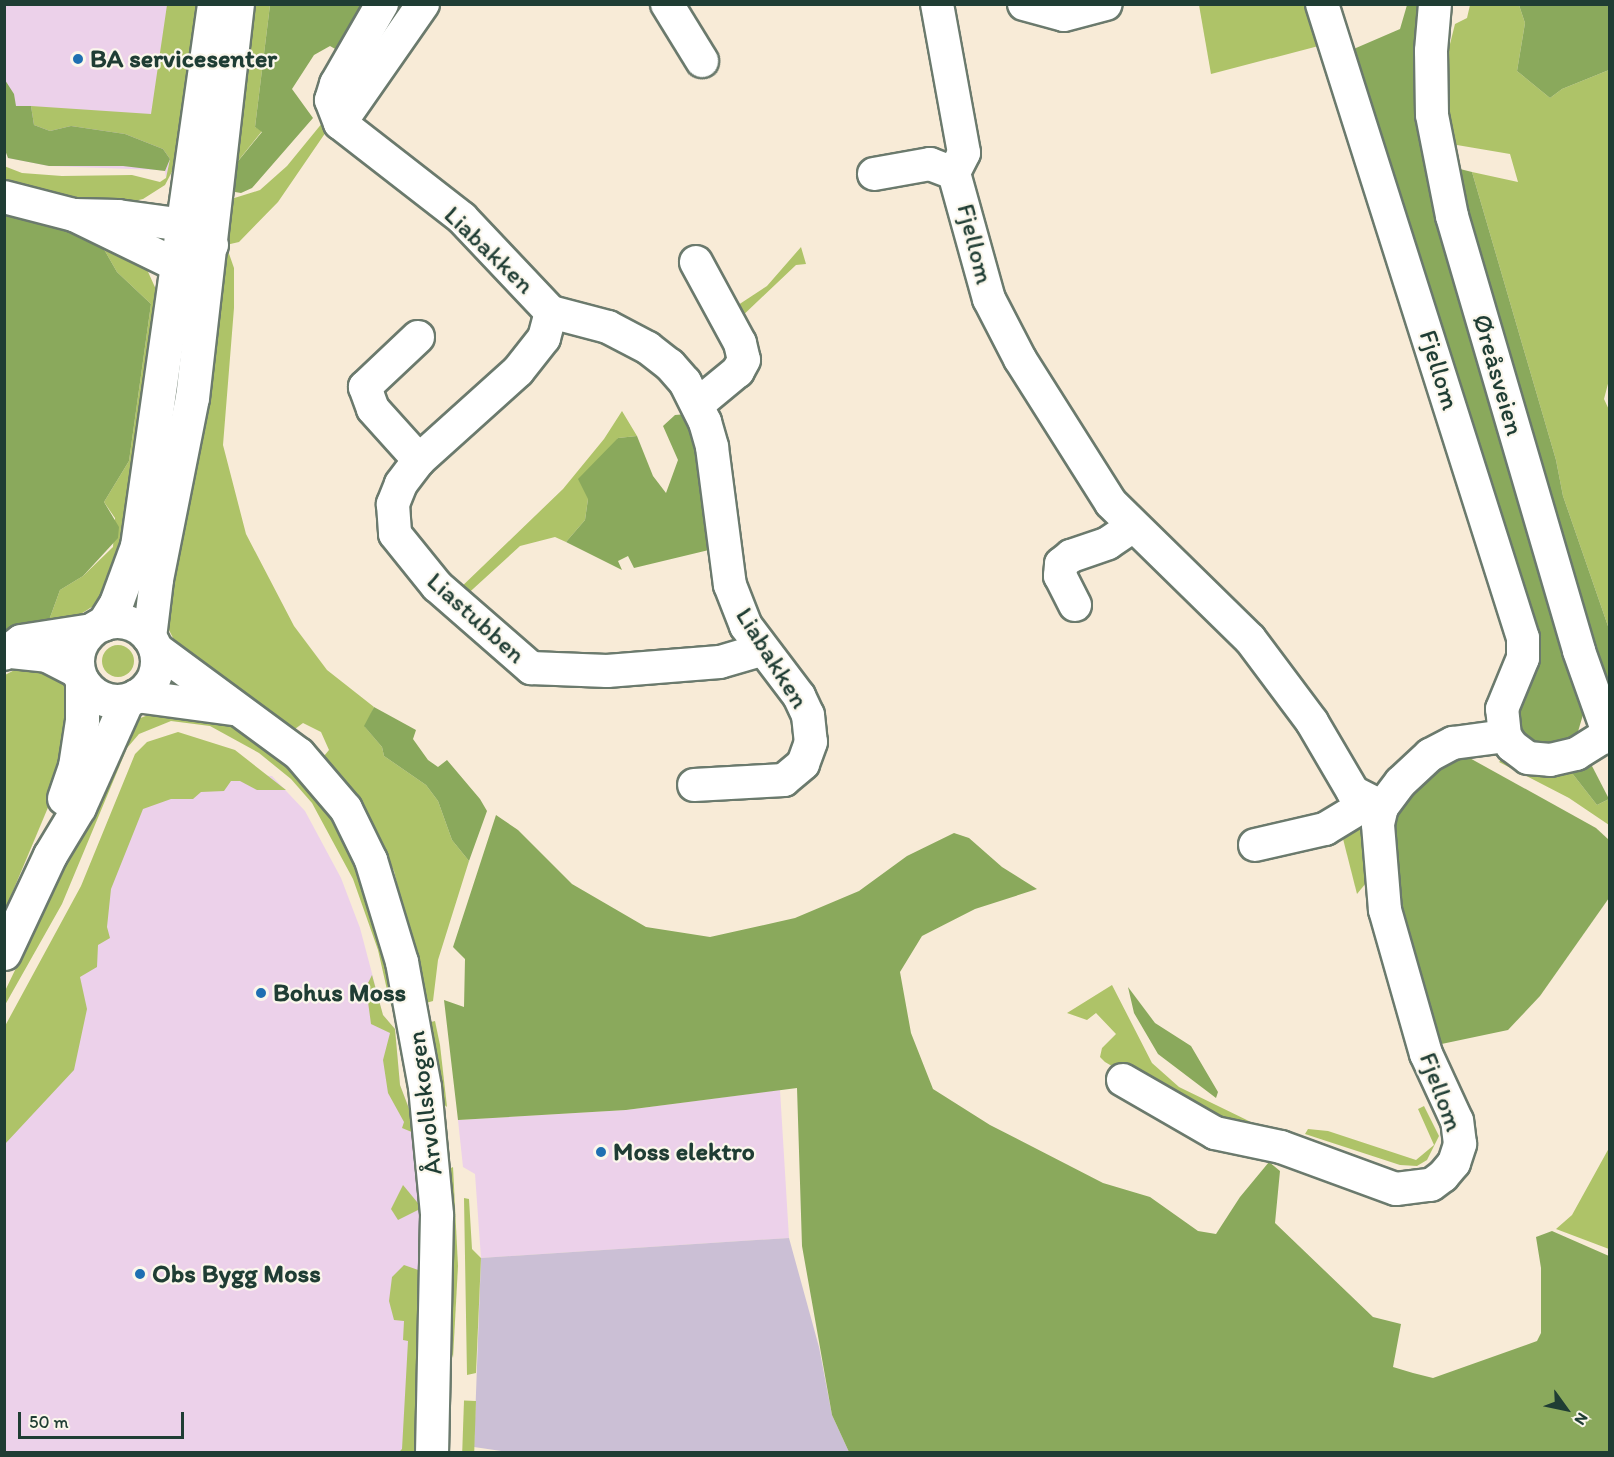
<!DOCTYPE html>
<meta charset="utf-8">
<style>
body{margin:0}
#map{position:relative;width:1614px;height:1457px;overflow:hidden;background:#f8ebd7;font-family:Itim,sans-serif}
div>[style]{position:absolute}
[style*='--x']{left:calc(var(--x)*1px);top:calc(var(--y)*1px);width:calc(var(--w)*1px);rotate:calc(var(--a)*1deg)}
.built>*{inset:0;background:#ecd1ea}
.industrial>*{inset:0;background:#cbbfd5}
.green>*{inset:0;background:#aec368;transform-origin:0 0}
.round{border-radius:50%}
.forest>*{inset:0;background:#8aa95c}
.roads{filter:drop-shadow(2px 0 #6b7a6d) drop-shadow(-2px 0 #6b7a6d) drop-shadow(0 2px #6b7a6d) drop-shadow(0 -2px #6b7a6d)}
.minor>*{height:32px;margin:-16px;padding:0 16px;transform-origin:16px;border-radius:16px;background:#fff}
.major>*{height:33px;margin:-16.5px;padding:0 16.5px;transform-origin:16.5px;border-radius:16.5px;background:#fff}
.major>.ring{margin:-16.5px;padding:0;box-sizing:content-box;background:none;border:33px solid #fff;border-radius:50%}
.dots>*{width:16px;height:16px;translate:-50% -50%;box-sizing:border-box;border:3px solid #fbf7ec;border-radius:50%}
span{translate:-50% -50%;white-space:nowrap;text-align:center;line-height:1.15;-webkit-text-stroke:4.5px #fbf7ec;paint-order:stroke}
.poi-label{font-size:26px;color:#1f3d34;font-weight:700}
.left{translate:0 -50%;text-align:left}
.street-label{font-size:26px;color:#1f3d34}
.frame{position:absolute;inset:0;border:6px solid #1f3d34;pointer-events:none}
.north{position:absolute;left:1536px;top:1379px;width:60px;height:60px;-webkit-text-stroke:4px #fbf7ec;paint-order:stroke;rotate:123deg;font-size:16px;font-weight:700;line-height:24px;text-align:center;color:#1f3d34}
.north::after{content:'';display:block;margin:auto;width:21px;height:27px;background:#1f3d34;clip-path:polygon(50% 0,100% 100%,50% 72%,0 100%)}
.scale{position:absolute;left:18px;top:1412px;width:166px;height:27px;box-sizing:border-box;border:3px solid #1f3d34;border-top:0;padding-left:8px;font-size:18px;line-height:21px;white-space:nowrap;color:#1f3d34;-webkit-text-stroke:4px #fbf7ec;paint-order:stroke}
</style>
<div id="map">
<div class="built">
<div style="clip-path:polygon(5px 5px,203px 5px,166px 178px,165px 171px,158px 170px,49px 166px,8px 158px,5px 150px)"></div>
<div style="clip-path:polygon(150px 770px,272px 776px,305px 811px,341px 878px,360px 928px,383px 1015px,395px 1029px,400px 1085px,419px 1135px,425px 1189px,419px 1452px,5px 1452px,5px 1049px)"></div>
<div style="clip-path:polygon(780px 1090px,789px 1238px,481px 1258px,475px 1174px,463px 1167px,458px 1120px,626px 1110px)"></div>
</div>
<div class="industrial">
<div style="clip-path:polygon(789px 1238px,819px 1347px,832px 1415px,849px 1452px,508px 1452px,474px 1447px,481px 1258px)"></div>
</div>
<div class="green">
<div style="clip-path:polygon(167px 5px,203px 5px,176px 164px,165px 185px,143px 199px,126px 203px,95px 201px,5px 182px,4px 166px,22px 173px,62px 176px,132px 175px,160px 182px,166px 178px,170px 159px,163px 149px,125px 134px,71px 126px,50px 131px,34px 125px,31px 106px,151px 114px)"></div>
<div style="clip-path:polygon(248px 5px,270px 5px,255px 127px,262px 131px,230px 171px)"></div>
<div style="clip-path:polygon(1199px 5px,1317px 5px,1330px 43px,1211px 74px)"></div>
<div style="clip-path:polygon(1470px 5px,1519px 5px,1525px 23px,1517px 71px,1550px 98px,1562px 89px,1609px 70px,1610px 376px,1604px 399px,1610px 412px,1609px 629px,1563px 496px,1556px 460px,1472px 172px,1518px 182px,1510px 154px,1451px 144px,1444px 113px,1444px 68px,1455px 24px,1467px 18px)"></div>
<div style="clip-path:polygon(323px 122px,328px 129px,278px 202px,239px 242px,226px 245px,234px 268px,234px 308px,223px 445px,246px 534px,294px 626px,327px 670px,374px 707px,365px 727px,382px 747px,384px 756px,426px 785px,438px 801px,452px 840px,469px 861px,438px 960px,433px 1001px,426px 1003px,394px 871px,360px 802px,324px 756px,329px 750px,321px 732px,303px 723px,295px 729px,179px 650px,165px 622px,228px 200px,260px 190px,287px 166px)"></div>
<div style="clip-path:polygon(87px 235px,145px 265px,158px 294px,128px 543px,101px 601px,70px 621px,48px 623px,60px 590px,83px 576px,113px 547px,115px 518px,104px 502px,129px 461px,151px 304px,117px 272px,105px 251px)"></div>
<div style="clip-path:polygon(801px 247px,806px 264px,796px 265px,737px 321px,732px 309px,767px 286px)"></div>
<div style="clip-path:polygon(622px 411px,637px 436px,618px 438px,588px 499px,585px 520px,566px 542px,555px 537px,520px 546px,462px 599px,456px 592px,563px 489px,604px 439px)"></div>
<div class="round" style="left:102px;top:645px;width:32px;height:32px"></div>
<div style="clip-path:polygon(22px 666px,37px 666px,62px 681px,68px 698px,57px 786px,5px 910px,5px 675px)"></div>
<div style="clip-path:polygon(159px 711px,221px 721px,245px 732px,292px 768px,318px 795px,344px 833px,375px 910px,398px 1015px,390px 1003px,378px 950px,353px 879px,312px 803px,291px 779px,259px 753px,210px 726px,171px 721px,139px 734px,127px 748px,62px 904px,5px 1005px,5px 991px,135px 720px)"></div>
<div style="clip-path:polygon(178px 732px,235px 750px,286px 790px,257px 790px,240px 781px,231px 781px,224px 791px,201px 792px,193px 799px,171px 799px,143px 809px,111px 889px,107px 927px,110px 938px,98px 945px,97px 967px,80px 977px,87px 1009px,74px 1070px,5px 1144px,5px 1026px,81px 886px,135px 754px,147px 742px)"></div>
<div style="clip-path:polygon(1501px 760px,1525px 767px,1568px 768px,1597px 805px,1609px 799px,1609px 825px,1569px 798px,1499px 762px)"></div>
<div style="clip-path:polygon(1365px 819px,1366px 883px,1357px 894px,1341px 831px)"></div>
<div style="clip-path:polygon(372px 975px,383px 1015px,395px 1029px,400px 1085px,419px 1135px,402px 1128px,404px 1122px,388px 1093px,383px 1060px,390px 1033px,371px 1024px,366px 987px)"></div>
<div style="clip-path:polygon(1112px 985px,1152px 1063px,1179px 1087px,1290px 1141px,1180px 1106px,1105px 1062px,1100px 1057px,1102px 1048px,1116px 1034px,1096px 1013px,1087px 1020px,1067px 1013px)"></div>
<div style="clip-path:polygon(435px 1021px,440px 1045px,447px 1107px,442px 1103px,427px 1023px)"></div>
<div style="clip-path:polygon(1424px 1106px,1439px 1136px,1427px 1160px,1417px 1166px,1400px 1165px,1305px 1134px,1308px 1129px,1328px 1131px,1416px 1160px,1434px 1145px,1418px 1109px)"></div>
<div style="clip-path:polygon(1609px 1148px,1609px 1249px,1556px 1229px,1572px 1215px)"></div>
<div style="clip-path:polygon(453px 1167px,458px 1266px,453px 1358px,450px 1346px,449px 1179px,449px 1169px)"></div>
<div style="clip-path:polygon(403px 1185px,422px 1208px,398px 1220px,391px 1209px)"></div>
<div style="clip-path:polygon(464px 1198px,469px 1199px,472px 1249px,481px 1258px,476px 1373px,467px 1375px)"></div>
<div style="clip-path:polygon(404px 1265px,424px 1272px,419px 1452px,399px 1452px,402px 1449px,408px 1341px,403px 1340px,404px 1321px,394px 1320px,389px 1301px,392px 1277px)"></div>
<div style="left:476px;top:1401px;width:51px;height:12px;rotate:92deg"></div>
</div>
<div class="forest">
<div style="clip-path:polygon(270px 5px,372px 5px,344px 54px,330px 46px,314px 55px,292px 89px,313px 118px,252px 188px,241px 193px,229px 191px,230px 171px,262px 132px,255px 127px)"></div>
<div style="clip-path:polygon(1407px 5px,1423px 5px,1420px 28px,1585px 708px,1577px 735px,1536px 748px,1516px 722px,1518px 695px,1527px 677px,1349px 51px,1400px 29px)"></div>
<div style="clip-path:polygon(1519px 5px,1609px 5px,1609px 70px,1562px 89px,1550px 98px,1517px 71px,1525px 23px)"></div>
<div style="clip-path:polygon(5px 80px,14px 94px,16px 106px,31px 106px,34px 125px,50px 131px,71px 126px,125px 134px,163px 149px,170px 159px,165px 171px,123px 166px,49px 166px,8px 158px,5px 150px)"></div>
<div style="clip-path:polygon(1452px 167px,1472px 172px,1556px 460px,1563px 496px,1609px 629px,1609px 701px)"></div>
<div style="clip-path:polygon(5px 212px,87px 235px,105px 251px,117px 272px,151px 304px,129px 461px,104px 502px,119px 527px,118px 538px,83px 576px,60px 590px,48px 623px,5px 632px)"></div>
<div style="clip-path:polygon(687px 414px,695px 425px,713px 549px,634px 568px,628px 556px,618px 561px,622px 570px,566px 542px,585px 520px,588px 499px,578px 479px,618px 438px,637px 436px,653px 476px,666px 493px,678px 460px,663px 426px,675px 415px)"></div>
<div style="clip-path:polygon(374px 707px,416px 730px,413px 739px,428px 760px,438px 767px,447px 760px,480px 799px,487px 811px,469px 861px,452px 840px,438px 801px,426px 785px,384px 756px,382px 747px,364px 726px)"></div>
<div style="clip-path:polygon(1450px 756px,1466px 756px,1596px 828px,1609px 840px,1609px 898px,1540px 996px,1508px 1030px,1432px 1046px,1389px 878px,1389px 828px,1408px 790px)"></div>
<div style="clip-path:polygon(1592px 766px,1609px 799px,1597px 805px,1568px 768px)"></div>
<div style="clip-path:polygon(496px 815px,518px 830px,572px 884px,646px 927px,710px 937px,795px 918px,859px 891px,907px 856px,954px 833px,969px 838px,1002px 867px,1037px 889px,975px 909px,922px 936px,900px 972px,911px 1033px,933px 1089px,990px 1125px,1103px 1183px,1150px 1197px,1198px 1231px,1216px 1234px,1240px 1197px,1269px 1162px,1280px 1171px,1275px 1223px,1373px 1317px,1401px 1324px,1393px 1367px,1413px 1373px,1433px 1378px,1537px 1341px,1541px 1333px,1541px 1268px,1536px 1237px,1552px 1231px,1609px 1256px,1609px 1452px,849px 1452px,832px 1415px,802px 1246px,797px 1088px,626px 1110px,458px 1120px,444px 1000px,464px 1007px,465px 959px,453px 947px)"></div>
<div style="clip-path:polygon(1128px 987px,1155px 1023px,1191px 1046px,1218px 1092px,1216px 1098px,1158px 1054px,1134px 1013px)"></div>
</div>
<div class="roads">
<div class="minor">
<div style="--x:382;--y:4;--w:92;--a:119.9"></div>
<div style="--x:336;--y:84;--w:17;--a:107"></div>
<div style="--x:331;--y:100;--w:25;--a:69"></div>
<div style="--x:340;--y:123;--w:155;--a:37.9"></div>
<div style="--x:462;--y:218;--w:129;--a:46.6"></div>
<div style="--x:551;--y:312;--w:59;--a:14.7"></div>
<div style="--x:608;--y:327;--w:45;--a:27.7"></div>
<div style="--x:648;--y:348;--w:28;--a:38"></div>
<div style="--x:670;--y:365;--w:23;--a:49"></div>
<div style="--x:685;--y:382;--w:45;--a:63.4"></div>
<div style="--x:705;--y:422;--w:26;--a:74"></div>
<div style="--x:712;--y:447;--w:139;--a:82.6"></div>
<div style="--x:730;--y:585;--w:44;--a:68.7"></div>
<div style="--x:746;--y:626;--w:88;--a:52.9"></div>
<div style="--x:799;--y:696;--w:21;--a:65"></div>
<div style="--x:808;--y:715;--w:27;--a:84"></div>
<div style="--x:811;--y:742;--w:23;--a:110"></div>
<div style="--x:803;--y:764;--w:25;--a:140"></div>
<div style="--x:784;--y:780;--w:90;--a:176.8"></div>
<div style="--x:667;--y:4;--w:67;--a:58.4"></div>
<div style="--x:937;--y:4;--w:151;--a:79.7"></div>
<div style="--x:964;--y:153;--w:22;--a:117"></div>
<div style="--x:954;--y:173;--w:131;--a:74.5"></div>
<div style="--x:989;--y:299;--w:68;--a:62.7"></div>
<div style="--x:1020;--y:359;--w:170;--a:57.7"></div>
<div style="--x:1111;--y:503;--w:194;--a:44.4"></div>
<div style="--x:1250;--y:639;--w:104;--a:53.2"></div>
<div style="--x:1312;--y:722;--w:81;--a:59.6"></div>
<div style="--x:1353;--y:792;--w:33;--a:27"></div>
<div style="--x:1382;--y:807;--w:31;--a:-53"></div>
<div style="--x:1401;--y:782;--w:40;--a:-43"></div>
<div style="--x:1430;--y:755;--w:26;--a:-28"></div>
<div style="--x:1453;--y:743;--w:52;--a:-7.7"></div>
<div style="--x:1505;--y:736;--w:27;--a:-96"></div>
<div style="--x:1502;--y:709;--w:55;--a:-67.6"></div>
<div style="--x:1523;--y:658;--w:20;--a:-90"></div>
<div style="--x:1523;--y:638;--w:665;--a:-107.59"></div>
<div style="--x:1024;--y:4;--w:41;--a:15.4"></div>
<div style="--x:1064;--y:15;--w:43;--a:-14.7"></div>
<div style="--x:1435;--y:4;--w:47;--a:94.9"></div>
<div style="--x:1431;--y:51;--w:64;--a:89.1"></div>
<div style="--x:1432;--y:115;--w:103;--a:78.8"></div>
<div style="--x:1452;--y:216;--w:453;--a:73.7"></div>
<div style="--x:1579;--y:651;--w:92;--a:70.4"></div>
<div style="--x:340;--y:123;--w:145;--a:-55.1"></div>
<div style="--x:874;--y:174;--w:57;--a:-10.1"></div>
<div style="--x:930;--y:164;--w:26;--a:21"></div>
<div style="--x:4;--y:197;--w:72;--a:14.4"></div>
<div style="--x:74;--y:215;--w:44;--a:1.3"></div>
<div style="--x:118;--y:216;--w:67;--a:7.8"></div>
<div style="--x:184;--y:225;--w:34;--a:36"></div>
<div style="--x:212;--y:245;--w:39;--a:148"></div>
<div style="--x:179;--y:266;--w:117;--a:-154.1"></div>
<div style="--x:696;--y:262;--w:92;--a:61.5"></div>
<div style="--x:740;--y:343;--w:17;--a:77"></div>
<div style="--x:744;--y:360;--w:13;--a:119"></div>
<div style="--x:738;--y:371;--w:52;--a:140.5"></div>
<div style="--x:551;--y:312;--w:27;--a:105"></div>
<div style="--x:544;--y:338;--w:42;--a:128.2"></div>
<div style="--x:518;--y:371;--w:133;--a:138"></div>
<div style="--x:419;--y:460;--w:30;--a:127"></div>
<div style="--x:401;--y:484;--w:22;--a:112"></div>
<div style="--x:393;--y:504;--w:30;--a:86"></div>
<div style="--x:395;--y:534;--w:67;--a:51.1"></div>
<div style="--x:437;--y:586;--w:125;--a:41.1"></div>
<div style="--x:531;--y:668;--w:76;--a:2.3"></div>
<div style="--x:607;--y:671;--w:113;--a:-4.6"></div>
<div style="--x:720;--y:662;--w:43;--a:-16.3"></div>
<div style="--x:418;--y:337;--w:73;--a:136.7"></div>
<div style="--x:365;--y:387;--w:23;--a:70"></div>
<div style="--x:373;--y:409;--w:69;--a:48"></div>
<div style="--x:1075;--y:605;--w:33;--a:-117"></div>
<div style="--x:1060;--y:576;--w:12;--a:-85"></div>
<div style="--x:1061;--y:564;--w:13;--a:-39"></div>
<div style="--x:1071;--y:556;--w:39;--a:-19"></div>
<div style="--x:1108;--y:543;--w:29;--a:-34"></div>
<div style="--x:155;--y:648;--w:179;--a:36.4"></div>
<div style="--x:299;--y:754;--w:72;--a:49.5"></div>
<div style="--x:346;--y:809;--w:57;--a:63.9"></div>
<div style="--x:371;--y:860;--w:107;--a:73.1"></div>
<div style="--x:402;--y:962;--w:127;--a:79.6"></div>
<div style="--x:425;--y:1087;--w:129;--a:84.6"></div>
<div style="--x:437;--y:1215;--w:237;--a:91.2"></div>
<div style="--x:11;--y:652;--w:36;--a:6"></div>
<div style="--x:47;--y:656;--w:35;--a:27"></div>
<div style="--x:4;--y:654;--w:21;--a:-37"></div>
<div style="--x:21;--y:641;--w:72;--a:-8.8"></div>
<div style="--x:136;--y:696;--w:99;--a:7.6"></div>
<div style="--x:1505;--y:736;--w:12;--a:55"></div>
<div style="--x:1512;--y:746;--w:20;--a:37"></div>
<div style="--x:1528;--y:758;--w:22;--a:5"></div>
<div style="--x:1550;--y:760;--w:27;--a:-13"></div>
<div style="--x:1576;--y:754;--w:38;--a:-32"></div>
<div style="--x:1255;--y:845;--w:72;--a:-12.9"></div>
<div style="--x:1325;--y:829;--w:50;--a:-31.2"></div>
<div style="--x:1123;--y:1080;--w:106;--a:29.9"></div>
<div style="--x:1215;--y:1133;--w:67;--a:12"></div>
<div style="--x:1281;--y:1147;--w:122;--a:20.1"></div>
<div style="--x:1396;--y:1189;--w:35;--a:-7"></div>
<div style="--x:1431;--y:1185;--w:15;--a:-37"></div>
<div style="--x:1443;--y:1176;--w:17;--a:-50"></div>
<div style="--x:1454;--y:1163;--w:20;--a:-72"></div>
<div style="--x:1460;--y:1144;--w:23;--a:-97"></div>
<div style="--x:1457;--y:1121;--w:74;--a:-114.8"></div>
<div style="--x:1426;--y:1054;--w:150;--a:-105.9"></div>
<div style="--x:1385;--y:910;--w:86;--a:-94.7"></div>
<div style="--x:1378;--y:824;--w:17;--a:-77"></div>
</div>
<div class="major">
<div class="ring" style="left:77px;top:621px;width:47px;height:47px"></div>
<div style="--x:103;--y:624;--w:25;--a:-58"></div>
<div style="--x:116;--y:603;--w:61;--a:-69.8"></div>
<div style="--x:137;--y:546;--w:547;--a:-81.91"></div>
<div style="--x:149;--y:637;--w:58;--a:-83.1"></div>
<div style="--x:156;--y:579;--w:185;--a:-78.8"></div>
<div style="--x:192;--y:398;--w:397;--a:-83.5"></div>
<div style="--x:64;--y:798;--w:34;--a:-71"></div>
<div style="--x:75;--y:766;--w:47;--a:-81.3"></div>
<div style="--x:82;--y:720;--w:39;--a:-90"></div>
<div style="--x:4;--y:953;--w:108;--a:-64.9"></div>
<div style="--x:50;--y:855;--w:56;--a:-58.9"></div>
<div style="--x:79;--y:807;--w:117;--a:-65.8"></div>
</div>
</div>
<div class="dots">
<div style="left:78px;top:59px;background:#1f6fb2"></div>
<div style="left:261px;top:993px;background:#1f6fb2"></div>
<div style="left:601px;top:1152px;background:#1f6fb2"></div>
<div style="left:140px;top:1274px;background:#1f6fb2"></div>
</div>
<div class="poi-label">
<span class="left" style="left:90px;top:59px">BA servicesenter</span>
<span class="left" style="left:273px;top:993px">Bohus Moss</span>
<span class="left" style="left:613px;top:1152px">Moss elektro</span>
<span class="left" style="left:152px;top:1274px">Obs Bygg Moss</span>
</div>
<div class="street-label">
<span style="left:975px;top:244px;rotate:76deg">Fjellom</span>
<span style="left:489px;top:250px;rotate:44deg">Liabakken</span>
<span style="left:1439px;top:370px;rotate:73deg">Fjellom</span>
<span style="left:1498px;top:375px;rotate:74deg">Øreåsveien</span>
<span style="left:476px;top:618px;rotate:42deg">Liastubben</span>
<span style="left:772px;top:658px;rotate:58deg">Liabakken</span>
<span style="left:1441px;top:1092px;rotate:70deg">Fjellom</span>
<span style="left:425px;top:1103px;rotate:-97deg">Årvollskogen</span>
</div>
<div class="frame"></div>
<div class="north">N</div>
<div class="scale">50 m</div>
</div>
